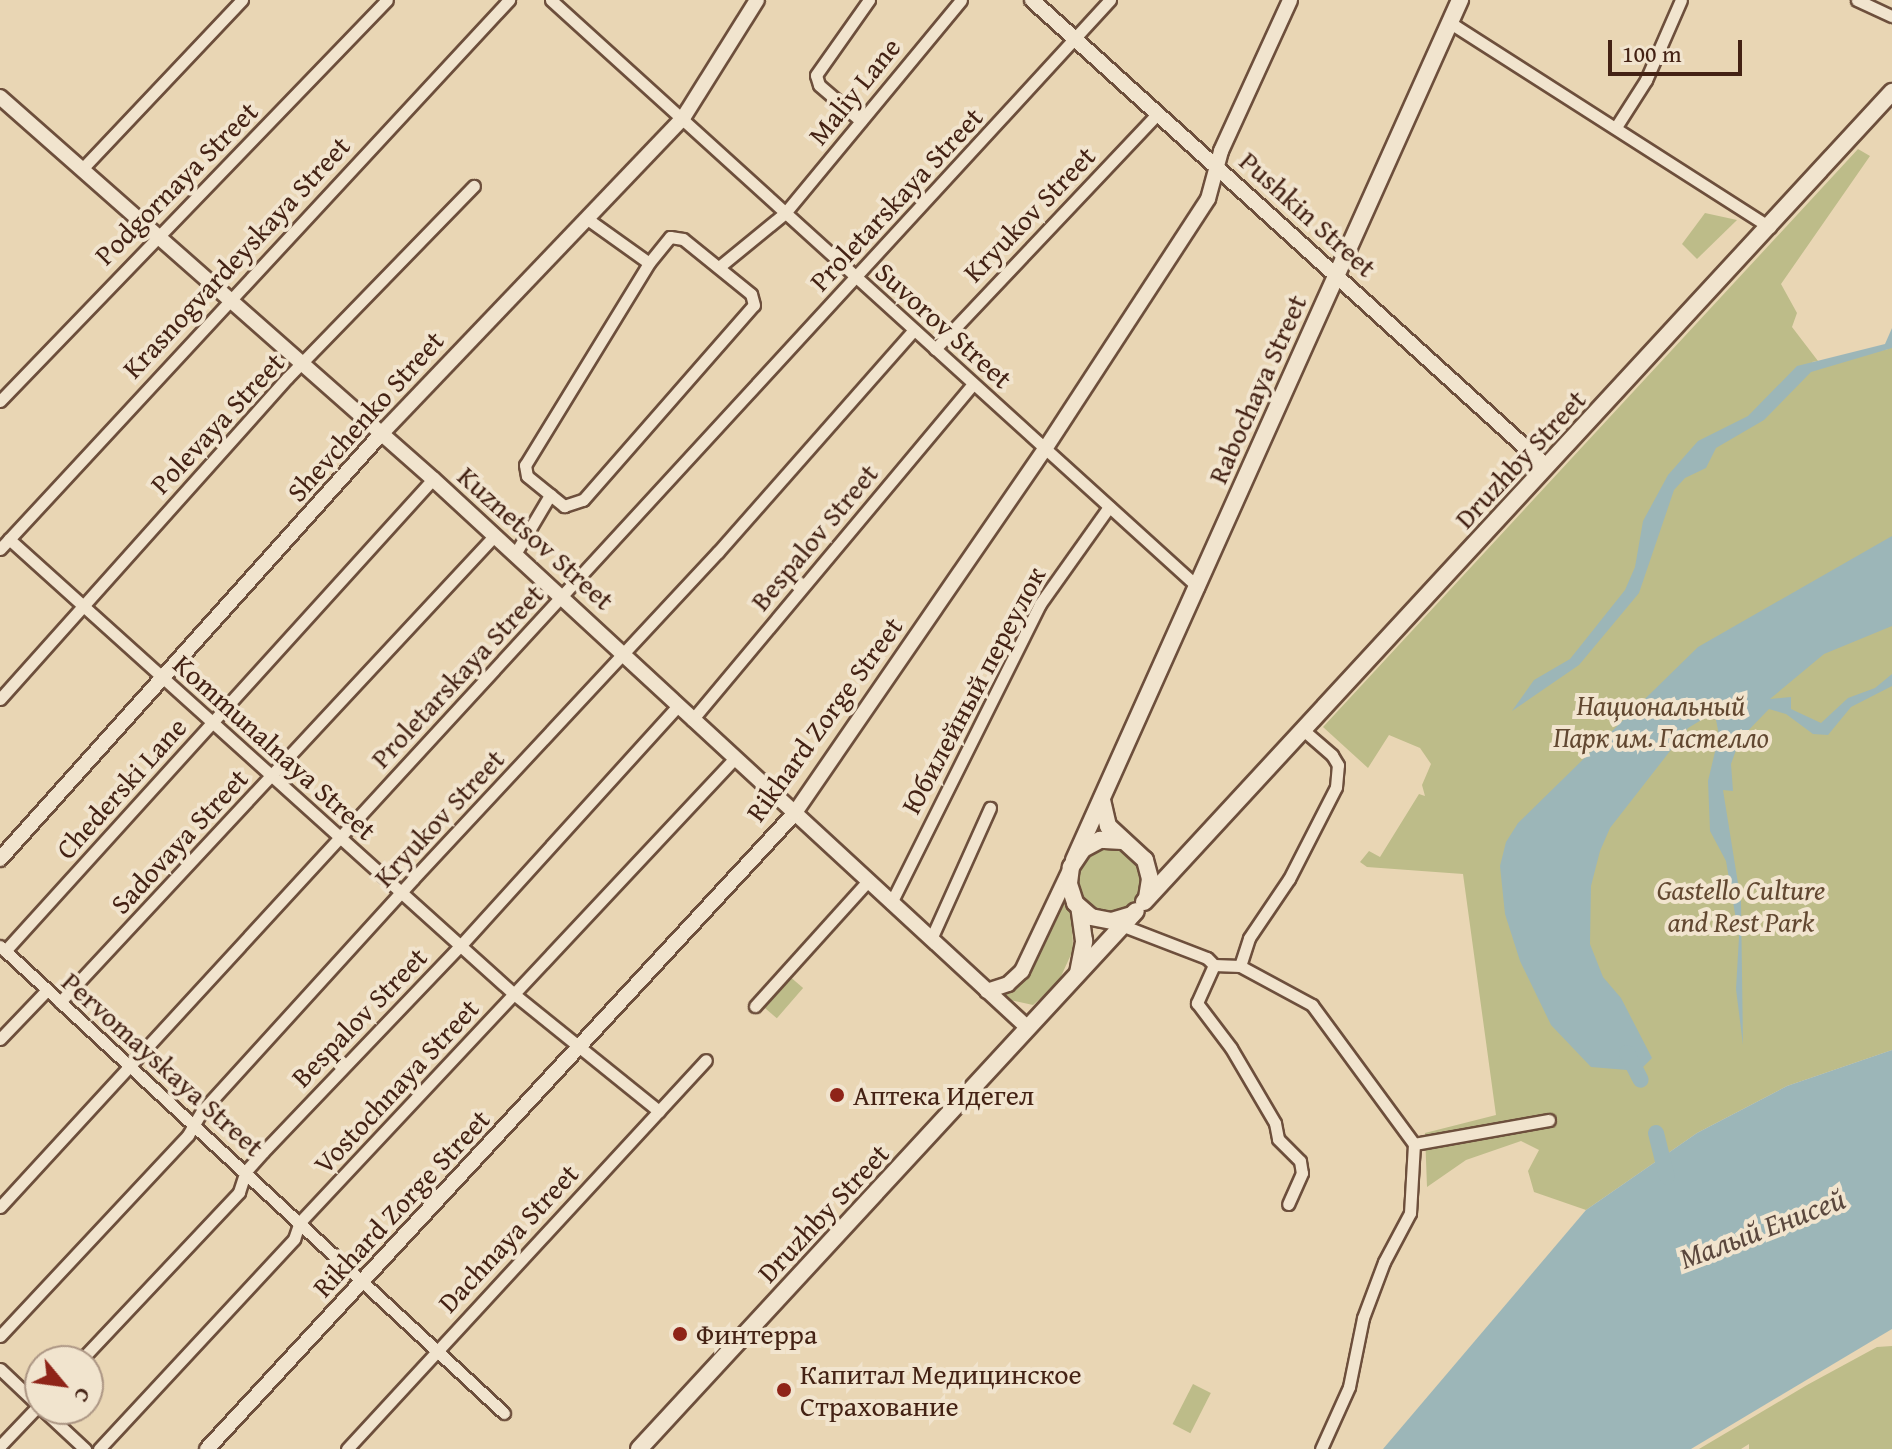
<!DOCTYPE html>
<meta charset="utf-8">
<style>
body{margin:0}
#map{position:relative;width:1892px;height:1449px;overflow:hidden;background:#e9d6b4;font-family:"Gentium Book Plus",serif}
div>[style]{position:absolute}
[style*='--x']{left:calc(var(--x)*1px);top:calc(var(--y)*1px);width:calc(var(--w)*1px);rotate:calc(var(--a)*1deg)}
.green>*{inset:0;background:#bdbc89;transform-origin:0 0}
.round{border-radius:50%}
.water>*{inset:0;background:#9cb6b8}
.river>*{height:16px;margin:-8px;padding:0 8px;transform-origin:8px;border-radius:8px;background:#9cb6b8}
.roads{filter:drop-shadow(2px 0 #6d4f3c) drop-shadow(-2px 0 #6d4f3c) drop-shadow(0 2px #6d4f3c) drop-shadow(0 -2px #6d4f3c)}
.minor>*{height:11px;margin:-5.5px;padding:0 5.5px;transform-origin:5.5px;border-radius:5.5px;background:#f1e4ce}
.tertiary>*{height:14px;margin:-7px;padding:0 7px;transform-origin:7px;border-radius:7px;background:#f1e4ce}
.secondary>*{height:16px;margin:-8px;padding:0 8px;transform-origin:8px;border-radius:8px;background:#f1e4ce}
.dots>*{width:22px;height:22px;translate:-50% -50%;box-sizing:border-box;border:4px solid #f1e4ce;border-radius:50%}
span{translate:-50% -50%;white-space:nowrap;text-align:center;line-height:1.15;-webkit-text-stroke:8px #f1e4ce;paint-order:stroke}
.street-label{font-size:28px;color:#442214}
.park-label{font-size:28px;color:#624831;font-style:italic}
.poi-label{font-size:28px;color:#442214}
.left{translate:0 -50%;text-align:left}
.water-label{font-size:30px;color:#5a473d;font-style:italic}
.north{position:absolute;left:24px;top:1345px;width:80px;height:80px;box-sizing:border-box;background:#f1e4ce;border:2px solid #ac9684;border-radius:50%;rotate:119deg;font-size:22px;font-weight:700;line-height:32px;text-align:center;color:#442214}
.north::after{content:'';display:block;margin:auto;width:28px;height:36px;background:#8f2418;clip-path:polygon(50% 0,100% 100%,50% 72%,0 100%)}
.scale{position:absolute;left:1608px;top:40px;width:134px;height:36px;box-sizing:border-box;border:4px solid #442214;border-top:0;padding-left:10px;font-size:24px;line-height:28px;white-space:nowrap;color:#442214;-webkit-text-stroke:6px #f1e4ce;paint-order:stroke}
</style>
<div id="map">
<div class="green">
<div style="clip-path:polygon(1858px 149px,1870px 156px,1781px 284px,1797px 313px,1792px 327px,1818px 361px,1812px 362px,1815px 366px,1888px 349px,1892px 342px,1892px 1050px,1787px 1086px,1697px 1133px,1586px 1210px,1534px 1192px,1528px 1171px,1539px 1150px,1521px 1141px,1466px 1160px,1427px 1187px,1425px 1133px,1496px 1115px,1463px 874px,1367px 867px,1360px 862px,1369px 851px,1380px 857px,1419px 794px,1425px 796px,1422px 785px,1431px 764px,1420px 748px,1389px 735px,1368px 768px,1323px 727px)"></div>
<div style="clip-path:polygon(1705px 213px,1737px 220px,1697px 259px,1682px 244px)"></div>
<div class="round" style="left:1077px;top:845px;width:66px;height:66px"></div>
<div style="clip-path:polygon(1063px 895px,1072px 917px,1073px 950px,1058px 983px,1033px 1005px,996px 997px,1019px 985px)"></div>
<div style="left:788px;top:975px;width:20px;height:40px;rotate:41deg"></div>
<div style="clip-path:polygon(1892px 1346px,1892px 1449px,1749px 1449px,1749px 1444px,1741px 1449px,1699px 1449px,1807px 1385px,1877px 1347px)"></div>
<div style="left:1193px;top:1384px;width:20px;height:45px;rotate:27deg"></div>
</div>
<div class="water">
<div style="clip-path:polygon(1892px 328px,1892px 348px,1811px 372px,1764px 420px,1716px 448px,1706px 468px,1685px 478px,1674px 490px,1639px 593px,1579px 665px,1512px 711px,1534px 680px,1570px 659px,1625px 590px,1635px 567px,1643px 521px,1668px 475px,1698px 441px,1748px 416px,1797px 366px,1885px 344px)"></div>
<div style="clip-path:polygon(1892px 536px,1892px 626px,1824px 654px,1770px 699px,1791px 697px,1791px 709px,1821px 723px,1848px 698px,1875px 688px,1892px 674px,1892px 686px,1851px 707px,1828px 735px,1813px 734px,1786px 714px,1769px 709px,1740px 739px,1731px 764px,1733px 791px,1723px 790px,1741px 902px,1743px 1045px,1736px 989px,1739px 937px,1726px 861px,1710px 831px,1708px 781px,1719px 735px,1716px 720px,1708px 716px,1688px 728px,1610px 828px,1600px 851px,1591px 886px,1590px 944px,1603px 977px,1621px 998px,1652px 1058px,1639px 1071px,1591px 1067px,1551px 1025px,1520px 961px,1505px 914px,1500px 866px,1506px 842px,1518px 823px,1698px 647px)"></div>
<div style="clip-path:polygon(1892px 1050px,1892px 1329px,1691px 1449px,1383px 1449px,1586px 1210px,1697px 1133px,1787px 1086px)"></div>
</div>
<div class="river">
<div style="--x:1627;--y:1053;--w:30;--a:63"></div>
<div style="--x:1656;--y:1133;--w:45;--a:76"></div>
</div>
<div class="roads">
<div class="minor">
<div style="--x:551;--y:0;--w:874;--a:42.22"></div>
<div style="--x:1857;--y:0;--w:38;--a:25"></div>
<div style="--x:1449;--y:22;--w:381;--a:32.6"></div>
<div style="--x:861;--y:121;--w:55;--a:-139.4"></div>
<div style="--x:819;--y:85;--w:10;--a:-107"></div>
<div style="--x:816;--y:75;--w:92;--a:-54.8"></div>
<div style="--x:1616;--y:127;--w:56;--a:-57.4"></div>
<div style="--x:1646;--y:80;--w:87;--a:-66.4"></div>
<div style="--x:82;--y:169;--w:233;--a:-46.6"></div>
<div style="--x:586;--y:218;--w:77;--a:35.5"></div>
<div style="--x:649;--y:263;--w:237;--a:121.5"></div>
<div style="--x:525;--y:465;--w:11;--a:80"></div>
<div style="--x:527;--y:476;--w:48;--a:39"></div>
<div style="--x:564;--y:506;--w:20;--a:-18"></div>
<div style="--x:583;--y:500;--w:259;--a:-48.8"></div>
<div style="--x:754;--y:305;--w:11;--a:-105"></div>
<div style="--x:751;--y:294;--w:87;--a:-141"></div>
<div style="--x:683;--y:239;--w:13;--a:-171"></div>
<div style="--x:670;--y:237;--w:33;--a:129"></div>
<div style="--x:719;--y:267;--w:85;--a:-39.3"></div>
<div style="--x:785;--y:213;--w:276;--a:-50.4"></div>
<div style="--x:935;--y:349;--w:325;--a:-46.6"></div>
<div style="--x:0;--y:401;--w:557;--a:-46.02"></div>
<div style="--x:9;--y:539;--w:681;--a:42.02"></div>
<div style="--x:515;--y:995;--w:185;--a:38.9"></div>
<div style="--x:0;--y:549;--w:749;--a:-47.17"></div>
<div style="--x:515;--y:554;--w:69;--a:-59.3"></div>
<div style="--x:0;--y:699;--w:431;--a:-48.2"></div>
<div style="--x:287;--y:378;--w:268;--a:-45.8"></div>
<div style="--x:692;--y:720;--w:438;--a:-50.1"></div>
<div style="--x:891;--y:903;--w:334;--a:-63.5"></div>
<div style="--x:1040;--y:604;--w:119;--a:-54.6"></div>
<div style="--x:1116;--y:923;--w:97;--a:21"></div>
<div style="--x:1207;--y:958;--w:10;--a:45"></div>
<div style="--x:931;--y:939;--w:144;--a:-65.8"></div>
<div style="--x:0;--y:946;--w:687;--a:42.82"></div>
<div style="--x:5;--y:951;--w:637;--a:-47.8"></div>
<div style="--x:1214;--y:965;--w:26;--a:2"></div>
<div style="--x:1240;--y:966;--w:82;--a:28.4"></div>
<div style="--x:1312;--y:1005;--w:172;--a:53.7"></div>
<div style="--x:1414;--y:1144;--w:69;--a:93.3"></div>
<div style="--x:1410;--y:1213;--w:55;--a:118"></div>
<div style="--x:1384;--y:1262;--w:60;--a:110.6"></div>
<div style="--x:1363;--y:1318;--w:70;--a:101.5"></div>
<div style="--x:1349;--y:1387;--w:68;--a:114.3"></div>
<div style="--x:1214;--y:965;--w:42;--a:114.1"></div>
<div style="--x:1197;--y:1003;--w:56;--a:52.9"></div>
<div style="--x:1231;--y:1048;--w:87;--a:59.6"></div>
<div style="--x:1275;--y:1123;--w:16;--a:79"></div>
<div style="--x:1278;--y:1139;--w:31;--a:45"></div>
<div style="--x:1300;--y:1161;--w:12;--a:81"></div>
<div style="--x:1302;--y:1173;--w:34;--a:114"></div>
<div style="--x:1240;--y:966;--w:29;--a:-72"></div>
<div style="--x:1249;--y:938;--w:71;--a:-55.9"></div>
<div style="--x:1289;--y:879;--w:103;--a:-62.9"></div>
<div style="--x:1336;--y:787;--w:22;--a:-85"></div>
<div style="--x:1338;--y:765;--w:12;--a:-121"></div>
<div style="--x:1332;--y:755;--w:38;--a:-139"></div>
<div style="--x:60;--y:1002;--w:638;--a:-47.03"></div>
<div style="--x:755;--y:1006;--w:169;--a:-47.9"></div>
<div style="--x:0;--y:1039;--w:68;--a:-46.2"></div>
<div style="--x:1414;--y:1144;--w:137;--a:-10.1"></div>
<div style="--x:0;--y:1207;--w:1640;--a:-47.4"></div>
<div style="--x:0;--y:1336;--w:275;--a:-46.9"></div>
<div style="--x:188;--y:1135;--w:28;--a:-60"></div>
<div style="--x:202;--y:1111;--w:314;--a:-47.7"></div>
<div style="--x:413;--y:879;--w:447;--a:-47"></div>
<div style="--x:718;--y:552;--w:296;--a:-48.6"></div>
<div style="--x:80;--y:1361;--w:232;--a:-46.7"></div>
<div style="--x:239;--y:1192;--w:22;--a:-72"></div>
<div style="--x:246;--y:1171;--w:25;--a:-48"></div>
<div style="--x:263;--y:1152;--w:286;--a:-46.3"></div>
<div style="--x:461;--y:945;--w:321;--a:-47.8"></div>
<div style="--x:0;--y:1369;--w:55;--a:43.5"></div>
<div style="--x:42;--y:1409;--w:59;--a:42.9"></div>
<div style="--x:0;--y:1446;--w:58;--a:-46.4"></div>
<div style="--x:99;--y:1449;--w:287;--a:-47.1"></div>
<div style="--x:294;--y:1239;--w:18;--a:-71"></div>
<div style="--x:300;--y:1222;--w:635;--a:-46.85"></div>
<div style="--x:347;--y:1449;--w:529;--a:-47.3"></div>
</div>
<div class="tertiary">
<div style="--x:1032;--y:0;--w:695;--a:42.2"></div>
<div style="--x:0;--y:97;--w:577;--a:41.42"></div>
<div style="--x:433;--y:479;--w:810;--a:42.7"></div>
<div style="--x:0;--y:859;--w:569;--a:-48.13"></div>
<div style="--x:380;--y:435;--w:439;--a:-46.3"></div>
<div style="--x:683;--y:118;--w:139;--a:-57.9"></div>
<div style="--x:987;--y:991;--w:22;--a:-18"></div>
<div style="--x:1008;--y:984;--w:19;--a:-43"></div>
<div style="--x:1022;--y:971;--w:110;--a:-64.6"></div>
<div style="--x:207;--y:1449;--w:865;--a:-47.25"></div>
<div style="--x:794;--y:814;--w:443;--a:-55.5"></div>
<div style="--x:1045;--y:449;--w:298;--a:-56.9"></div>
<div style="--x:1208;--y:199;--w:50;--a:-74.8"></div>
<div style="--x:1221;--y:151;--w:166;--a:-65.4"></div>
</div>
<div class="secondary">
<div style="--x:1102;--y:800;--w:27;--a:77"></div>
<div style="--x:1108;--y:826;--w:50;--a:42.6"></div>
<div style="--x:1145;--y:860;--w:20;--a:75"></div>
<div style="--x:1150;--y:879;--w:19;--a:99"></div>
<div style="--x:1122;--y:841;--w:22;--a:-177"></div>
<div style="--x:1100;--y:840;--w:19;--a:152"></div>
<div style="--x:1083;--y:849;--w:22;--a:124"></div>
<div style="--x:1071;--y:867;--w:17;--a:97"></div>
<div style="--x:1069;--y:884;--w:20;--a:72"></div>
<div style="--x:1075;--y:903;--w:21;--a:41"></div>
<div style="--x:1091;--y:917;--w:21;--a:11"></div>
<div style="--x:1112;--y:921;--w:21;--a:-17"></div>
<div style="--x:1074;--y:860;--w:943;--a:-65.83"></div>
<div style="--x:1144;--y:902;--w:1103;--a:-47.28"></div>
<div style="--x:1078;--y:973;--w:33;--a:-79"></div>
<div style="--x:1084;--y:941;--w:34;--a:-98"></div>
<div style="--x:639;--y:1449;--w:732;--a:-47.27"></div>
</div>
</div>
<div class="dots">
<div style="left:837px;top:1095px;background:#8f2418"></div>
<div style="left:680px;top:1334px;background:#8f2418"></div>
<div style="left:784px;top:1390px;background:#8f2418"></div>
</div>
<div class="street-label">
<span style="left:854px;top:91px;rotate:-51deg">Maliy Lane</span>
<span style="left:176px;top:183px;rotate:-45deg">Podgornaya Street</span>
<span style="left:896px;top:199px;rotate:-47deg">Proletarskaya Street</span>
<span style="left:1029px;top:214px;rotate:-46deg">Kryukov Street</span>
<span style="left:1308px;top:214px;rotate:42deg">Pushkin Street</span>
<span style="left:236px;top:257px;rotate:-47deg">Krasnogvardeyskaya Street</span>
<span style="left:944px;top:325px;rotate:42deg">Suvorov Street</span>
<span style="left:1257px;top:389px;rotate:-66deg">Rabochaya Street</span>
<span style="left:365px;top:416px;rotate:-48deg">Shevchenko Street</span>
<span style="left:217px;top:423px;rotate:-47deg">Polevaya Street</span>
<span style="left:1520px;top:459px;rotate:-47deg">Druzhby Street</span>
<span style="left:814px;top:537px;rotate:-50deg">Bespalov Street</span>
<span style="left:536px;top:538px;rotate:42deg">Kuznetsov Street</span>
<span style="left:457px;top:676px;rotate:-47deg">Proletarskaya Street</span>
<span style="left:973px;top:690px;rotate:-62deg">Юбилейный переулок</span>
<span style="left:824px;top:719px;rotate:-54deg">Rikhard Zorge Street</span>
<span style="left:275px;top:747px;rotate:42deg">Kommunalnaya Street</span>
<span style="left:121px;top:788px;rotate:-48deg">Chederski Lane</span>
<span style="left:439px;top:818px;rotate:-47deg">Kryukov Street</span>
<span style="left:179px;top:841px;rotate:-47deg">Sadovaya Street</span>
<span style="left:359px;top:1017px;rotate:-46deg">Bespalov Street</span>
<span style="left:163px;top:1064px;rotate:42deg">Pervomayskaya Street</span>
<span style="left:396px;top:1086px;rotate:-47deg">Vostochnaya Street</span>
<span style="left:401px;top:1203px;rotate:-47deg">Rikhard Zorge Street</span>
<span style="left:823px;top:1213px;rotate:-47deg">Druzhby Street</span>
<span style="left:508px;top:1238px;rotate:-47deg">Dachnaya Street</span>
</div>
<div class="park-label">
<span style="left:1661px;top:721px">Национальный<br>Парк им. Гастелло</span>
<span style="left:1741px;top:906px">Gastello Culture<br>and Rest Park</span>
</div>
<div class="poi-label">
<span class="left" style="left:853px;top:1095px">Аптека Идегел</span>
<span class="left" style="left:696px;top:1334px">Финтерра</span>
<span class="left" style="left:800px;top:1390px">Капитал Медицинское<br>Страхование</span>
</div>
<div class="water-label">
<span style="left:1762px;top:1228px;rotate:-21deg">Малый Енисей</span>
</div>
<div class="north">С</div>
<div class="scale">100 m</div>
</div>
